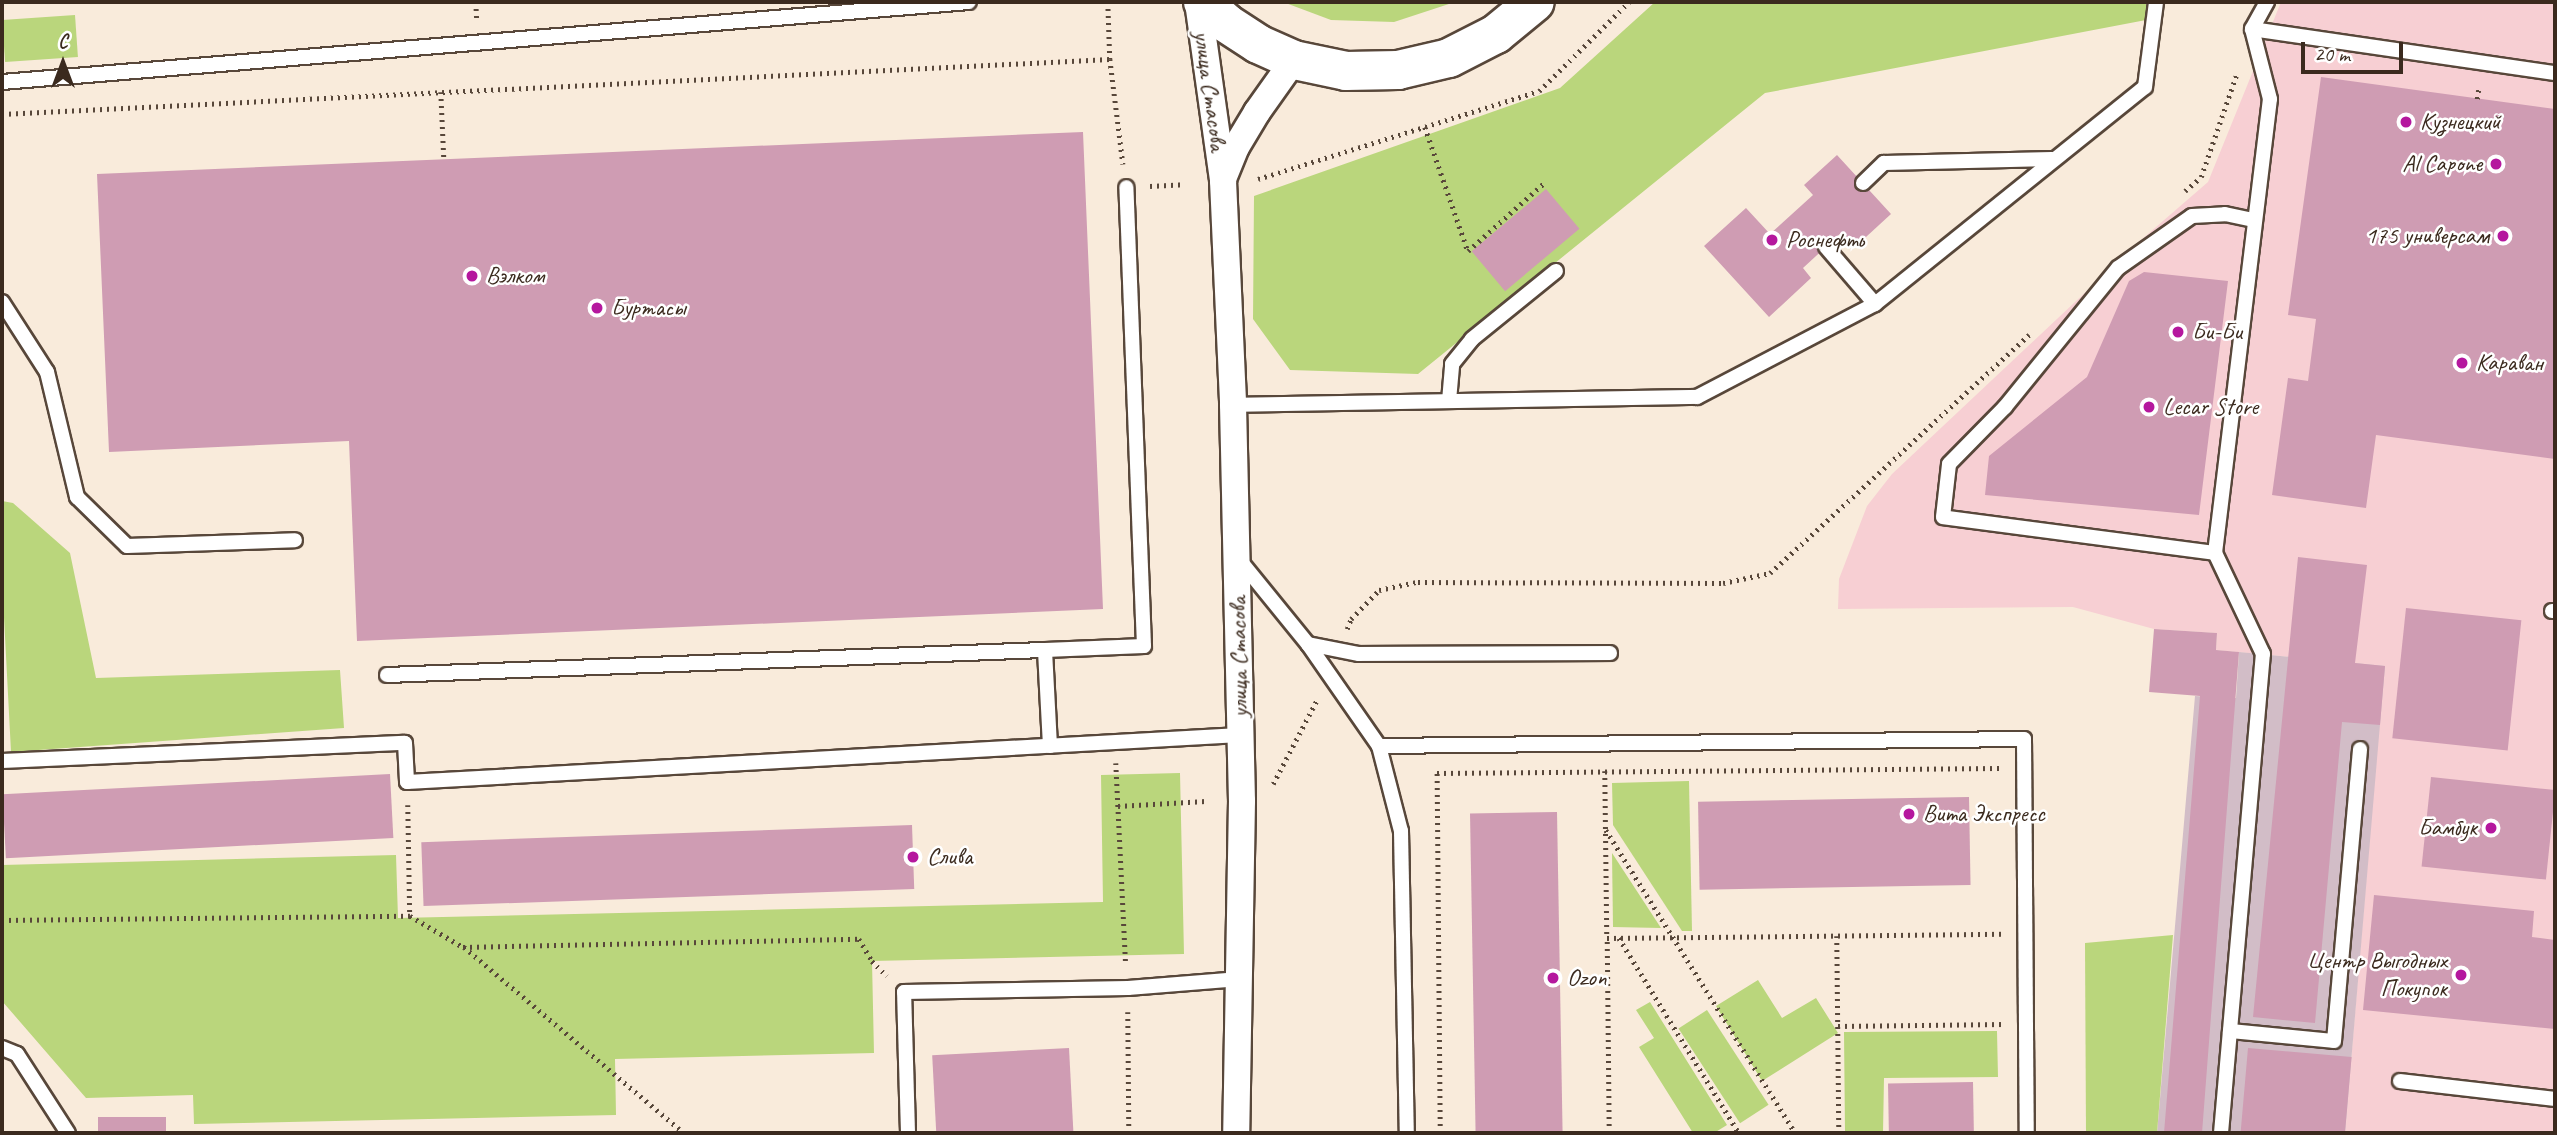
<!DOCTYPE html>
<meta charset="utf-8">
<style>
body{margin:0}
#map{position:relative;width:2557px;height:1135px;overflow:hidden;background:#f9ebdb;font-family:Caveat,sans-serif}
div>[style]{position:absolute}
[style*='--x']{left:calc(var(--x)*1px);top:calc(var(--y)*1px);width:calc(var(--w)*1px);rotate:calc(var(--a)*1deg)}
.built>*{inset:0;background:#f7cfd3}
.industrial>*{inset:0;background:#d2bdc7}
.green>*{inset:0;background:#bad67c;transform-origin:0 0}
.building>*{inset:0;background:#cf9cb3;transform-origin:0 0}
.path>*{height:4.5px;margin-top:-2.25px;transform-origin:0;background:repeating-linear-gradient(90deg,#58473a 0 2px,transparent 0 7px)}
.roads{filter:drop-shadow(2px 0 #58473a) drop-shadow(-2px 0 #58473a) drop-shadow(0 2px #58473a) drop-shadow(0 -2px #58473a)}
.lane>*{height:14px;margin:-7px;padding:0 7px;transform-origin:7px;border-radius:7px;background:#fff}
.street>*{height:26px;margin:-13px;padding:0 13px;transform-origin:13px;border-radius:13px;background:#fff}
.primary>*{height:38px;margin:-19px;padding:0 19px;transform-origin:19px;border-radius:19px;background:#fff}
.dots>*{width:19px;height:19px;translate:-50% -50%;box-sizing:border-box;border:4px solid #fff;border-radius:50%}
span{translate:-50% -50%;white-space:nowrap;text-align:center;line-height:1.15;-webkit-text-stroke:5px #fff;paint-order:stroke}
.street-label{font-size:24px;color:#3b2a1e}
.poi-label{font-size:24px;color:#3b2a1e}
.left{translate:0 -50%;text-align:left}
.right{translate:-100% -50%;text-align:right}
.frame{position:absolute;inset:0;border:4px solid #3b2a1e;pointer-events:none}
.north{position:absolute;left:28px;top:28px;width:70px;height:70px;-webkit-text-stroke:5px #fff;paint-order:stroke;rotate:0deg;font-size:19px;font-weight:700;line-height:28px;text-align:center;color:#3b2a1e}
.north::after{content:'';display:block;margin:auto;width:24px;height:32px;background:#3b2a1e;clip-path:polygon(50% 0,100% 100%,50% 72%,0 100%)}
.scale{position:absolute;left:2301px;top:42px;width:102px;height:32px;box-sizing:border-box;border:4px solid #3b2a1e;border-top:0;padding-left:9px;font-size:21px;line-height:24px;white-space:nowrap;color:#3b2a1e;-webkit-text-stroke:5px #fff;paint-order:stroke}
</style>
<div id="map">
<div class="built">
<div style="clip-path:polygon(2281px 2px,2555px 2px,2555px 1133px,2345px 1133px,2384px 666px,2216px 650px,2217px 633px,2154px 629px,2073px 607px,1838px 609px,1839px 579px,1867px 506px,1892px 474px,2141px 240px,2208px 182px)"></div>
</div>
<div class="industrial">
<div style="clip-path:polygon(2239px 652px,2385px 666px,2345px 1133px,2157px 1133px,2195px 696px,2236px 698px)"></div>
</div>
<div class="green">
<div style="clip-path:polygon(1283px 2px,1455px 2px,1394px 22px,1331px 20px)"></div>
<div style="clip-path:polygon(1655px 2px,2146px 2px,2146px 20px,1765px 93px,1418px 374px,1290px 370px,1253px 319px,1254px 196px,1560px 88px)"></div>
<div style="left:75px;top:15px;width:42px;height:73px;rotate:86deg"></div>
<div style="clip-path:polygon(2px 501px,13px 503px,70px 553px,96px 678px,340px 670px,344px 728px,11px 752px,2px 579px)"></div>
<div style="clip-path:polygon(1180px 773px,1184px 954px,872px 961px,874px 1053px,615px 1059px,616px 1115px,194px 1124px,193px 1095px,86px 1098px,2px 1001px,2px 865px,396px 855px,398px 918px,1103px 902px,1101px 775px)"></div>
<div style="clip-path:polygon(1689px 781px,1692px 931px,1682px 931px,1613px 825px,1612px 783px)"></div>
<div style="clip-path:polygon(1612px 853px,1661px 928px,1613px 927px)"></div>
<div style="clip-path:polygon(2173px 935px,2157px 1133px,2086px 1133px,2085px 943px)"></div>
<div style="clip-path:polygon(1758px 980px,1782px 1018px,1816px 998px,1838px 1033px,1762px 1081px,1716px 1006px)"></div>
<div style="clip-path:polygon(1650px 1002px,1727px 1125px,1714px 1133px,1693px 1133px,1639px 1047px,1654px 1038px,1636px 1010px)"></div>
<div style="left:1707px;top:1010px;width:113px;height:34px;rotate:57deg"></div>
<div style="clip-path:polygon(1997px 1031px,1998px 1077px,1884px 1078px,1883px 1133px,1845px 1133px,1844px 1032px)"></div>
</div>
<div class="building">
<div style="clip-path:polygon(2321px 77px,2555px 109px,2555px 459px,2376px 435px,2366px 508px,2272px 495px,2288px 378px,2308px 381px,2316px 319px,2288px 315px)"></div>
<div style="clip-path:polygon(1083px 132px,1103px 609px,357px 641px,349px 441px,109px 452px,97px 174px)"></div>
<div style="clip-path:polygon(1837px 155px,1891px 214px,1854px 248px,1841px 233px,1803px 268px,1811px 278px,1769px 317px,1704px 246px,1746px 208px,1770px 234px,1813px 195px,1804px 185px)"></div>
<div style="left:1546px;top:189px;width:52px;height:97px;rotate:50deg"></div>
<div style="clip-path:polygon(2144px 272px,2228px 281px,2199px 515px,1985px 495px,1989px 456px,2087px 377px,2129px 281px)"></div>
<div style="clip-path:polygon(2298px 557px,2367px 565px,2355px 663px,2385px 666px,2380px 725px,2342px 722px,2315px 1023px,2253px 1017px)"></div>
<div style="left:2406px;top:608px;width:116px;height:131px;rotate:6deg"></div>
<div style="clip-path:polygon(2154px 629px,2217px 633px,2216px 650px,2239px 652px,2202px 1133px,2164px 1133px,2200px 696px,2149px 692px)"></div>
<div style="left:390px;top:774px;width:64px;height:388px;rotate:87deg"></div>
<div style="left:2431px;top:777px;width:125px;height:90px;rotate:6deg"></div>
<div style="left:1969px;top:797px;width:88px;height:271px;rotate:89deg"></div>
<div style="left:1557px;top:812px;width:321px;height:87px;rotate:89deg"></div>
<div style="left:912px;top:825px;width:64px;height:491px;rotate:88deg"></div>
<div style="clip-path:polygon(2374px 895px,2534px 911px,2532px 937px,2555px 940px,2555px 1029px,2363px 1010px)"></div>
<div style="left:1069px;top:1048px;width:85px;height:137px;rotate:87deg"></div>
<div style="left:2248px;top:1048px;width:104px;height:85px;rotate:5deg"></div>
<div style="left:1973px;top:1082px;width:51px;height:85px;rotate:89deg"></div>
<div style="left:166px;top:1117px;width:16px;height:68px;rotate:90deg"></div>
</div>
<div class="path">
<div style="--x:476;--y:2;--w:17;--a:87"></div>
<div style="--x:1108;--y:2;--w:57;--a:88"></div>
<div style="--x:1110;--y:59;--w:106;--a:82.9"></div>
<div style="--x:441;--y:92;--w:67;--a:87.4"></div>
<div style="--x:2477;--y:99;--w:13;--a:-81"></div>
<div style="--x:2;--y:114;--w:1109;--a:-2.84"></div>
<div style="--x:1425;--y:127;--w:131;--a:70.9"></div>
<div style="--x:1468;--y:251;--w:101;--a:-41.8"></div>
<div style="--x:1258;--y:179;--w:294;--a:-17.4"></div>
<div style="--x:1539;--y:91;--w:127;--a:-44.7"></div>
<div style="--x:1150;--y:186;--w:34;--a:-3"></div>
<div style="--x:2185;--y:191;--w:21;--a:-41"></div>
<div style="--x:2201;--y:177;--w:110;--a:-70.9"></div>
<div style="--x:1347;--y:629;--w:11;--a:-68"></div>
<div style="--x:1351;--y:619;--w:40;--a:-46"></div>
<div style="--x:1379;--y:590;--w:40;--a:-12"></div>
<div style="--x:1418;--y:582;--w:305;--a:0.2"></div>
<div style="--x:1723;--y:583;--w:48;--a:-12"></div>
<div style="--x:1770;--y:573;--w:352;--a:-42.6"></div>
<div style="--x:1116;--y:763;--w:201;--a:87.2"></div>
<div style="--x:1605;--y:771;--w:167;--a:89.3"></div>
<div style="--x:1273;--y:784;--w:97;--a:-62.4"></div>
<div style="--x:408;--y:805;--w:111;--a:89"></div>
<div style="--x:1118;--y:806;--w:88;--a:-3.3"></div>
<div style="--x:1606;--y:830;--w:357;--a:58"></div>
<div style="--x:2;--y:920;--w:408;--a:-0.6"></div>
<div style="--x:410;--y:916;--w:61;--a:30.3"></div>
<div style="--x:463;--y:947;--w:396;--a:-1.2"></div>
<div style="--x:859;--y:939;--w:26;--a:59"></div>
<div style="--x:872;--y:961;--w:21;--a:45"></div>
<div style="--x:1837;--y:936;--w:197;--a:89.4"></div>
<div style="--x:1619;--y:938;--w:229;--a:58.4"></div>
<div style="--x:464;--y:947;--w:288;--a:40.2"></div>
<div style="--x:1128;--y:1012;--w:121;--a:89.5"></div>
<div style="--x:1838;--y:1026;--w:167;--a:-0.7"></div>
<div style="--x:1440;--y:1133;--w:360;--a:-90.5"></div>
<div style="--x:1437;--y:773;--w:563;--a:-0.51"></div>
<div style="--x:1609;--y:1133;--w:195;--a:-90.6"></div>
<div style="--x:1607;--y:938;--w:397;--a:-0.6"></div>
</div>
<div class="roads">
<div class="lane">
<div style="--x:2252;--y:29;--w:306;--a:8.3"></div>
<div style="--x:2;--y:82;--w:970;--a:-4.73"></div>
<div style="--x:1863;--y:183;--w:29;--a:-44"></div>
<div style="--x:1884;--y:163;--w:168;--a:-1.4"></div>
<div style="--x:1826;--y:247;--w:75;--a:49.3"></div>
<div style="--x:2;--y:302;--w:83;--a:57.3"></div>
<div style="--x:47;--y:372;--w:129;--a:76.5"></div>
<div style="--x:77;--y:497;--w:70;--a:44.4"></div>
<div style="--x:127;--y:546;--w:168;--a:-2"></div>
<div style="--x:1449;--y:401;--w:37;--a:-85"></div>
<div style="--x:1452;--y:364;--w:32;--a:-51"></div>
<div style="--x:1472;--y:339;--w:108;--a:-39"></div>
<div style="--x:1233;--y:405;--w:464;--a:-1"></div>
<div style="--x:1697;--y:397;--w:201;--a:-27.6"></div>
<div style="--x:1875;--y:304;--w:346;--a:-38.8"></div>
<div style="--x:2145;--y:87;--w:86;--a:-82.6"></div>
<div style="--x:2215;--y:553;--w:274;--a:-172.5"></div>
<div style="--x:1943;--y:517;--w:53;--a:-83.5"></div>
<div style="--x:1949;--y:464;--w:80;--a:-45.5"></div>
<div style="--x:2005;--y:407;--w:179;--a:-50.9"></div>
<div style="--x:2118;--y:268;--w:90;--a:-35.1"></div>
<div style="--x:2192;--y:216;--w:33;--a:-3"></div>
<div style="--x:2225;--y:214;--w:30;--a:12"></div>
<div style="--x:1238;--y:558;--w:111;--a:50.9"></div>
<div style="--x:1308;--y:644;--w:124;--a:55.2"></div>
<div style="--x:1379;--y:746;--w:88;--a:75.5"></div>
<div style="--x:1401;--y:831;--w:302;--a:88.9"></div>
<div style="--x:2552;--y:611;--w:3;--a:0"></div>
<div style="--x:1308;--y:644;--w:52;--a:11.1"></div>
<div style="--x:1359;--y:654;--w:251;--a:-0.2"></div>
<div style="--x:387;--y:675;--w:658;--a:-2.18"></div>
<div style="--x:1050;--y:746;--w:96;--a:-93"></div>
<div style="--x:1045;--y:650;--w:99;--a:-2.3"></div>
<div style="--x:1144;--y:646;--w:459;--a:-92.2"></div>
<div style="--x:1379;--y:746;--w:645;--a:-0.62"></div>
<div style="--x:2024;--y:739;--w:394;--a:89.6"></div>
<div style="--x:2;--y:761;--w:403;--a:-2.6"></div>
<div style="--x:405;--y:743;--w:39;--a:87"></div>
<div style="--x:407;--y:782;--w:834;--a:-3.23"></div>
<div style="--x:2230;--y:1031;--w:104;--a:5.5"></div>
<div style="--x:2334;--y:1041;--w:293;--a:-84.9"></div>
<div style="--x:2;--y:1048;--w:16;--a:22"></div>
<div style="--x:17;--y:1054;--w:94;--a:57.2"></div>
<div style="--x:2400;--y:1081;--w:156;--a:6.6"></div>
<div style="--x:908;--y:1133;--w:141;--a:-91.6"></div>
<div style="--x:904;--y:992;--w:224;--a:-1"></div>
<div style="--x:1128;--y:988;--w:112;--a:-4.6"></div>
<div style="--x:2221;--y:1133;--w:481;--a:-85"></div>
<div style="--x:2263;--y:654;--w:112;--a:-115.4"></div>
<div style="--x:2215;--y:553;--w:457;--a:-83.1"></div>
<div style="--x:2270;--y:99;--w:72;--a:-104.4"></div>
<div style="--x:2252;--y:29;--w:31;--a:-61"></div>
</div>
<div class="street">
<div style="--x:1198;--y:2;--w:181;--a:82"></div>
<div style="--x:1223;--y:181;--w:224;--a:87.4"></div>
<div style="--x:1233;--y:405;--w:396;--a:88.7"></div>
<div style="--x:1242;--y:801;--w:332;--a:91"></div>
<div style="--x:1223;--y:179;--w:35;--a:-68"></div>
<div style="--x:1236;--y:147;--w:41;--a:-59"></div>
<div style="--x:1257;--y:112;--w:64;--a:-54.6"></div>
</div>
<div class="primary">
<div style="--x:1203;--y:2;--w:31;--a:42"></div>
<div style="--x:1226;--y:23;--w:38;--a:33"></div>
<div style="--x:1258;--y:44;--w:39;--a:24"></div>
<div style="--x:1294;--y:60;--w:53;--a:11.9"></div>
<div style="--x:1346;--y:71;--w:52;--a:-1.1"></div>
<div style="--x:1398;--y:70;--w:52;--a:-13.2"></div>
<div style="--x:1449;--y:58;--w:53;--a:-27.1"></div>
<div style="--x:1496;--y:34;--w:50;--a:-39.4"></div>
</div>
</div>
<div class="dots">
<div style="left:2406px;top:122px;background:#b5179e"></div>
<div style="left:2496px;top:164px;background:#b5179e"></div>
<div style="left:2503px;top:236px;background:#b5179e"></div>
<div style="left:1772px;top:240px;background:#b5179e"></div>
<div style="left:472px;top:276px;background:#b5179e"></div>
<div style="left:597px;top:308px;background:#b5179e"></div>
<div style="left:2178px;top:332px;background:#b5179e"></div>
<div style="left:2462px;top:363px;background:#b5179e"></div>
<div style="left:2149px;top:407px;background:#b5179e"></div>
<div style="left:1909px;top:814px;background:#b5179e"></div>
<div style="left:2491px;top:828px;background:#b5179e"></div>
<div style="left:913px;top:857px;background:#b5179e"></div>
<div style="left:2461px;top:975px;background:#b5179e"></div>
<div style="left:1553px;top:978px;background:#b5179e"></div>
</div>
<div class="street-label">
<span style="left:1210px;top:91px;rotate:82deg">улица Стасова</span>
<span style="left:1239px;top:657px;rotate:-91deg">улица Стасова</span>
</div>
<div class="poi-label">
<span class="left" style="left:2420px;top:122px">Кузнецкий</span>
<span class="right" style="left:2482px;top:164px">Al Capone</span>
<span class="right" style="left:2489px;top:236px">175 универсам</span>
<span class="left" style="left:1786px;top:240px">Роснефть</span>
<span class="left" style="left:486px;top:276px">Вэлком</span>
<span class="left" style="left:611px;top:308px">Буртасы</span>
<span class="left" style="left:2192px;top:332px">Би-Би</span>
<span class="left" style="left:2476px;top:363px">Караван</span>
<span class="left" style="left:2163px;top:407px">Lecar Store</span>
<span class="left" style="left:1923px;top:814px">Вита Экспресс</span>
<span class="right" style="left:2477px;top:828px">Бамбук</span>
<span class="left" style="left:927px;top:857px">Слива</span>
<span class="right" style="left:2447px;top:975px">Центр Выгодных<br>Покупок</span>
<span class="left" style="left:1567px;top:978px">Ozon</span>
</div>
<div class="frame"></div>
<div class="north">С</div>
<div class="scale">20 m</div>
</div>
